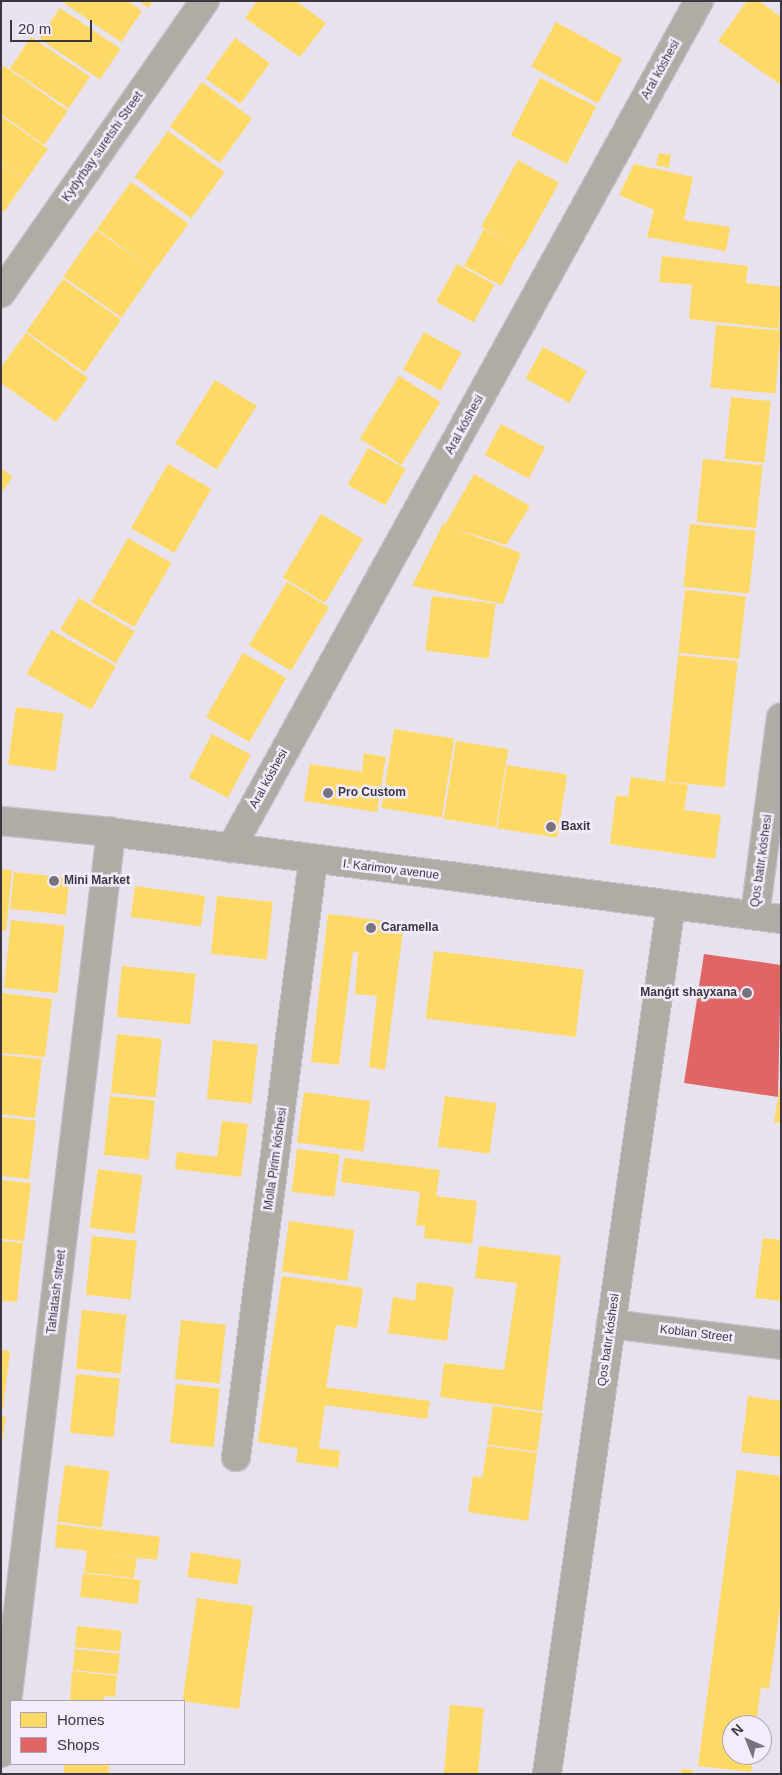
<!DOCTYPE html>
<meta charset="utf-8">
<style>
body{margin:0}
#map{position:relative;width:782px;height:1775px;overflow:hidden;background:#e8e2ee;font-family:Arial,sans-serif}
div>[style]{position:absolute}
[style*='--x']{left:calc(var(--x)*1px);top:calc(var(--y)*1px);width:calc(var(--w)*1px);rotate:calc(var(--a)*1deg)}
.homes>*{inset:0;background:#ffd966;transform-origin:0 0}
.shops>*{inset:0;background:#e06666}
.roads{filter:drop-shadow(1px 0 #c5c1ca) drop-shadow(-1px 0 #c5c1ca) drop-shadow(0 1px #c5c1ca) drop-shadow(0 -1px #c5c1ca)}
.minor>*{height:28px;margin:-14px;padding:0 14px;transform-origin:14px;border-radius:14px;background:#b1aba6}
.tertiary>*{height:28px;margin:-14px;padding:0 14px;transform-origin:14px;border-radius:14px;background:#b1aba6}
.dots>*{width:14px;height:14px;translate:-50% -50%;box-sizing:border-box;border:2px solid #f4ebfd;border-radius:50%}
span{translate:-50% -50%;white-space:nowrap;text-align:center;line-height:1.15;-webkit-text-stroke:5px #f4ebfd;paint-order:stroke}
.street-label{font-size:12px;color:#3b3740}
.poi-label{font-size:12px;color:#3b3740;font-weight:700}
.left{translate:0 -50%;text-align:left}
.right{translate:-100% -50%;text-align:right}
.frame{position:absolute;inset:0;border:2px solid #3b3740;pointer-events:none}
.legend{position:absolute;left:10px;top:1700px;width:175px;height:65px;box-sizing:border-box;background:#f4ebfd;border:1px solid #aaa3b1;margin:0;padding:6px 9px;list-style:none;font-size:15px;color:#3b3740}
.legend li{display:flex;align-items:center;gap:10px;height:25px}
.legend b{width:25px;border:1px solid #aaa3b1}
.north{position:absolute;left:722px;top:1715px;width:50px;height:50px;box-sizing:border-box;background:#f4ebfd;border:1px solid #aaa3b1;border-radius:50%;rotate:316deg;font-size:14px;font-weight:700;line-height:20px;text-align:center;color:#3b3740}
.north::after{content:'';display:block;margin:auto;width:18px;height:22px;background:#78737d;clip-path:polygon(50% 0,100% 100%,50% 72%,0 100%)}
.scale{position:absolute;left:10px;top:20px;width:82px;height:22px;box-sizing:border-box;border:2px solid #3b3740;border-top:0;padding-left:6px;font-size:15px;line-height:18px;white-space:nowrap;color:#3b3740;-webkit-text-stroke:4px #f4ebfd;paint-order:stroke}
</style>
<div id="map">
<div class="homes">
<div style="clip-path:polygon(61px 1px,128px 1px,142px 11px,121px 42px)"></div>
<div style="clip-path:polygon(139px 1px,153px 1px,148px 8px)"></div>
<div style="clip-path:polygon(257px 1px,296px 1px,326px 23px,300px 57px,245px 18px)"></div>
<div style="clip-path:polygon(747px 1px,759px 1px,781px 17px,781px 85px,718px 41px)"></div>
<div style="left:60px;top:8px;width:73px;height:37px;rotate:34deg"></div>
<div style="left:556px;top:22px;width:76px;height:51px;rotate:29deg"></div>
<div style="left:31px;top:37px;width:71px;height:38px;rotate:34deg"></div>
<div style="left:235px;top:38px;width:43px;height:50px;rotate:36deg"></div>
<div style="clip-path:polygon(4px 66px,68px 111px,44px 145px,1px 114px,1px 70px)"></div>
<div style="left:540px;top:78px;width:63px;height:64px;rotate:27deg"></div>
<div style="left:202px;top:82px;width:62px;height:55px;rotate:36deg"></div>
<div style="clip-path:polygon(1px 116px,48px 149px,26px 180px,1px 162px)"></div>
<div style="left:168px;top:131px;width:70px;height:57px;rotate:36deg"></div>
<div style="clip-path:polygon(659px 153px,671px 155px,669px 168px,656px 165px)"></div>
<div style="left:518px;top:160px;width:47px;height:76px;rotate:29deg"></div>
<div style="clip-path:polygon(1px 163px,26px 180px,4px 212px,1px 210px)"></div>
<div style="clip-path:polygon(634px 164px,693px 177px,684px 220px,730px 227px,726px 251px,647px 237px,654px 210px,619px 195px)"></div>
<div style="left:131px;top:182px;width:71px;height:58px;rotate:36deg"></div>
<div style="left:484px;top:229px;width:42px;height:42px;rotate:28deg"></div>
<div style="left:96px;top:230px;width:71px;height:57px;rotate:35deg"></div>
<div style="clip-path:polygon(662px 256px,748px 266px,746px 283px,781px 287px,779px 329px,689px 319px,692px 285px,659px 282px)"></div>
<div style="left:457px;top:264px;width:43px;height:43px;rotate:29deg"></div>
<div style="left:63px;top:279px;width:71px;height:64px;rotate:35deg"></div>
<div style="left:716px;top:325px;width:65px;height:63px;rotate:5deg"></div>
<div style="left:424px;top:332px;width:43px;height:43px;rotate:29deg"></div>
<div style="clip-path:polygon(26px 333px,88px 378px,56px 422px,1px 383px,1px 367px)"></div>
<div style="left:543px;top:347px;width:50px;height:36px;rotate:29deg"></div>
<div style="left:399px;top:376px;width:49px;height:74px;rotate:32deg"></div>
<div style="left:215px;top:380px;width:49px;height:75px;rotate:32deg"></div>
<div style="left:731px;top:397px;width:40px;height:62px;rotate:6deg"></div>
<div style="left:501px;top:424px;width:50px;height:35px;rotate:28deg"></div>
<div style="left:368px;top:448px;width:43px;height:42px;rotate:29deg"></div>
<div style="left:703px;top:459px;width:60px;height:63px;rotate:6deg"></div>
<div style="left:168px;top:464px;width:50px;height:74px;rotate:30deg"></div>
<div style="clip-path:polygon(1px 468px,13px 477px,1px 493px)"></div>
<div style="clip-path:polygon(474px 474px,530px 506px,506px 545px,450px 527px,521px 553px,503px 604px,412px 586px,443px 524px,445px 525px)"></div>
<div style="left:321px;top:514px;width:49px;height:74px;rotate:31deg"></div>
<div style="left:690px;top:524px;width:66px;height:63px;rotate:6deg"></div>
<div style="left:128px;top:538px;width:50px;height:74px;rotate:30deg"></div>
<div style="left:287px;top:582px;width:49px;height:74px;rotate:31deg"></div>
<div style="left:685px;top:590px;width:61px;height:63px;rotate:6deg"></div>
<div style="left:432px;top:596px;width:64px;height:55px;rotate:7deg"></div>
<div style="left:79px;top:598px;width:65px;height:37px;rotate:31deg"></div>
<div style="left:51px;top:630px;width:74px;height:50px;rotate:29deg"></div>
<div style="left:243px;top:653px;width:50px;height:74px;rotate:30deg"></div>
<div style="left:678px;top:655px;width:60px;height:127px;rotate:6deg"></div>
<div style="left:16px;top:707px;width:48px;height:58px;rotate:8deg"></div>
<div style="left:394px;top:729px;width:61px;height:80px;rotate:9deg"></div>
<div style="left:212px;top:734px;width:44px;height:49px;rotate:28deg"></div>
<div style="left:456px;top:741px;width:53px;height:79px;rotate:9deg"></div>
<div style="clip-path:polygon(364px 753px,386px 757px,377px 812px,304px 801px,310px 764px,362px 772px)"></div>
<div style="left:507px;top:765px;width:61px;height:64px;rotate:9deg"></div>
<div style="clip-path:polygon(631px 777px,688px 785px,684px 810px,721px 815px,715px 859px,610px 844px,616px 795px,628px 797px)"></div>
<div style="clip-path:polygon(1px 869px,12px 870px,6px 931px,1px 930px)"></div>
<div style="left:14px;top:872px;width:56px;height:37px;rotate:6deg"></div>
<div style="left:135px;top:886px;width:71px;height:31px;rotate:8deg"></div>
<div style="left:217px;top:896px;width:56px;height:58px;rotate:6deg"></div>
<div style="clip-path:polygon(328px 914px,404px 923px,385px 1070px,369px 1067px,377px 996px,355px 994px,358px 952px,353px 952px,339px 1065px,311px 1062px)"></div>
<div style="left:11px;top:920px;width:54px;height:68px;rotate:6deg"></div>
<div style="left:434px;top:951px;width:151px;height:68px;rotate:7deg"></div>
<div style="left:122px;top:966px;width:74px;height:51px;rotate:6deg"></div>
<div style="clip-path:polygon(1px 993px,52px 999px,45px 1057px,1px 1053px)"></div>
<div style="left:117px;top:1034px;width:45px;height:59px;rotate:6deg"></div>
<div style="left:213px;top:1040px;width:45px;height:59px;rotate:6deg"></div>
<div style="clip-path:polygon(1px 1055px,42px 1059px,35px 1118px,1px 1114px)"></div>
<div style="clip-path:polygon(780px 1087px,781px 1087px,781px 1123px,774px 1122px)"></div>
<div style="left:304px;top:1092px;width:67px;height:51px;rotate:8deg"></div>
<div style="left:110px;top:1096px;width:45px;height:59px;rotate:6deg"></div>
<div style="left:445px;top:1096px;width:52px;height:51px;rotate:8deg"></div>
<div style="clip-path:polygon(1px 1117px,36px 1121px,29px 1179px,1px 1176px)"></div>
<div style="clip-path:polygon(222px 1121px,248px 1124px,241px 1177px,175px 1169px,177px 1152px,217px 1157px)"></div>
<div style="left:297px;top:1149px;width:43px;height:43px;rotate:7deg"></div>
<div style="clip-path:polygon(344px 1158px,440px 1170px,436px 1196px,477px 1201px,472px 1244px,424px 1238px,425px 1226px,416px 1225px,420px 1192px,341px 1182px)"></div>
<div style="left:98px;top:1169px;width:45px;height:59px;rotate:8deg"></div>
<div style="clip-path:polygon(1px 1180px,31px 1183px,24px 1241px,1px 1239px)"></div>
<div style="left:289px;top:1221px;width:66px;height:51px;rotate:8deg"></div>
<div style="left:92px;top:1236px;width:45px;height:59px;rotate:6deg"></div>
<div style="clip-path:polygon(763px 1238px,781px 1240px,781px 1301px,755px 1298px)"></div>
<div style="clip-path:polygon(1px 1241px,23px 1243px,17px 1302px,1px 1301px)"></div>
<div style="clip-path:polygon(479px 1246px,561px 1256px,542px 1411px,440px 1397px,444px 1363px,504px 1370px,517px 1283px,475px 1278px)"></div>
<div style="clip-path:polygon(282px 1276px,363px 1288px,357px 1328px,336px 1325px,326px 1387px,430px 1401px,427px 1419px,325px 1405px,319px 1448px,340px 1451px,338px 1468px,296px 1462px,298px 1448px,258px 1442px)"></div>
<div style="clip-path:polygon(417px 1282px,454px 1287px,447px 1341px,388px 1333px,393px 1297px,415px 1301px)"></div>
<div style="left:82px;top:1310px;width:45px;height:59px;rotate:6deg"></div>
<div style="left:181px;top:1320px;width:45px;height:59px;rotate:6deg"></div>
<div style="clip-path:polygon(1px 1350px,10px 1351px,3px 1409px,1px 1409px)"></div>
<div style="left:76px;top:1374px;width:44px;height:59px;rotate:6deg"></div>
<div style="left:176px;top:1384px;width:44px;height:59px;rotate:6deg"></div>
<div style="clip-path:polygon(748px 1396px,781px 1401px,781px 1457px,741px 1452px)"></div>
<div style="left:493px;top:1406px;width:50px;height:39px;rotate:8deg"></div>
<div style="clip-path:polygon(1px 1416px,6px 1417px,2px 1441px,1px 1441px)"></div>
<div style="clip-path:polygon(487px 1446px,537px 1453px,528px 1521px,468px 1512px,473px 1476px,482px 1478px)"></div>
<div style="left:65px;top:1465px;width:45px;height:57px;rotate:8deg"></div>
<div style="clip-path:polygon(737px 1470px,781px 1476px,781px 1600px,769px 1689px,761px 1687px,756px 1725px,732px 1725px,732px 1755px,753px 1755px,751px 1772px,698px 1766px)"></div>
<div style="clip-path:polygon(57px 1524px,160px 1537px,157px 1560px,102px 1553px,137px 1558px,134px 1578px,84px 1572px,87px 1551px,55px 1547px)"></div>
<div style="left:191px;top:1552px;width:51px;height:25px;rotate:9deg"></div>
<div style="left:83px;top:1573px;width:58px;height:24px;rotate:7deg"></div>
<div style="left:197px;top:1598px;width:57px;height:104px;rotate:8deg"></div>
<div style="left:77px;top:1626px;width:45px;height:21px;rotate:6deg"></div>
<div style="left:75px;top:1649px;width:45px;height:21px;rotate:6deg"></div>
<div style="clip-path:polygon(72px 1671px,117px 1676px,115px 1697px,104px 1696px,104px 1701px,70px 1701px)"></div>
<div style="left:450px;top:1705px;width:34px;height:69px;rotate:5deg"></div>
<div style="left:64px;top:1764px;width:45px;height:10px"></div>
<div style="clip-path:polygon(681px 1769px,693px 1770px,692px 1774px,681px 1774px)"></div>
</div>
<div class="shops">
<div style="clip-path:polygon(704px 954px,781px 965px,778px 1097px,684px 1083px)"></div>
</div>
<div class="roads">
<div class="minor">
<div style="--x:1;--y:293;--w:356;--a:-55.1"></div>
<div style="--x:231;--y:848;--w:968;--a:-61.08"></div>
<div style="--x:755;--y:915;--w:199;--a:-82.5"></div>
<div style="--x:611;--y:1324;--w:171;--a:7"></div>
<div style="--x:236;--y:1457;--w:602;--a:-82.65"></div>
<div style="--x:1;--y:1753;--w:928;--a:-83.19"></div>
<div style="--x:547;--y:1774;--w:878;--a:-81.88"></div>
</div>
<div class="tertiary">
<div style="--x:1;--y:821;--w:111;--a:5.7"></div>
<div style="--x:111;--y:832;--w:676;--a:7.4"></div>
</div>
</div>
<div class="dots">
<div style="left:328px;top:793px;background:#78737d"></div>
<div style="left:551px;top:827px;background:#78737d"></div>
<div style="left:54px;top:881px;background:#78737d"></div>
<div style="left:371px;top:928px;background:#78737d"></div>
<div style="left:747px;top:993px;background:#78737d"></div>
</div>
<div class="street-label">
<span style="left:661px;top:70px;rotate:-61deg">Aral kóshesi</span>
<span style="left:103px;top:147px;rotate:-55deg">Kydyrbay suretshi Street</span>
<span style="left:465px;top:425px;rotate:-61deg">Aral kóshesi</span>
<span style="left:269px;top:779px;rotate:-61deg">Aral kóshesi</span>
<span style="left:762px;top:861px;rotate:-82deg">Qos batır kóshesi</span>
<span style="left:391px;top:870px;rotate:7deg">I. Karimov avenue</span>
<span style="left:276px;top:1159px;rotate:-82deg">Molla Pirim kóshesi</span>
<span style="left:57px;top:1292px;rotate:-83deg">Tahiatash street</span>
<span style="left:696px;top:1334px;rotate:7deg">Koblan Street</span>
<span style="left:609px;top:1340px;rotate:-82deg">Qos batır kóshesi</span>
</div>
<div class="poi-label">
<span class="left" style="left:338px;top:793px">Pro Custom</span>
<span class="left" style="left:561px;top:827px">Baxit</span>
<span class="left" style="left:64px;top:881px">Mini Market</span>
<span class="left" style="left:381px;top:928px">Caramella</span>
<span class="right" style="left:737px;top:993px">Manǵıt shayxana</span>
</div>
<div class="frame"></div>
<ul class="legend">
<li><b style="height:14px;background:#ffd966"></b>Homes</li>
<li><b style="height:14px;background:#e06666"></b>Shops</li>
</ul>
<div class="north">N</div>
<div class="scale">20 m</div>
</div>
